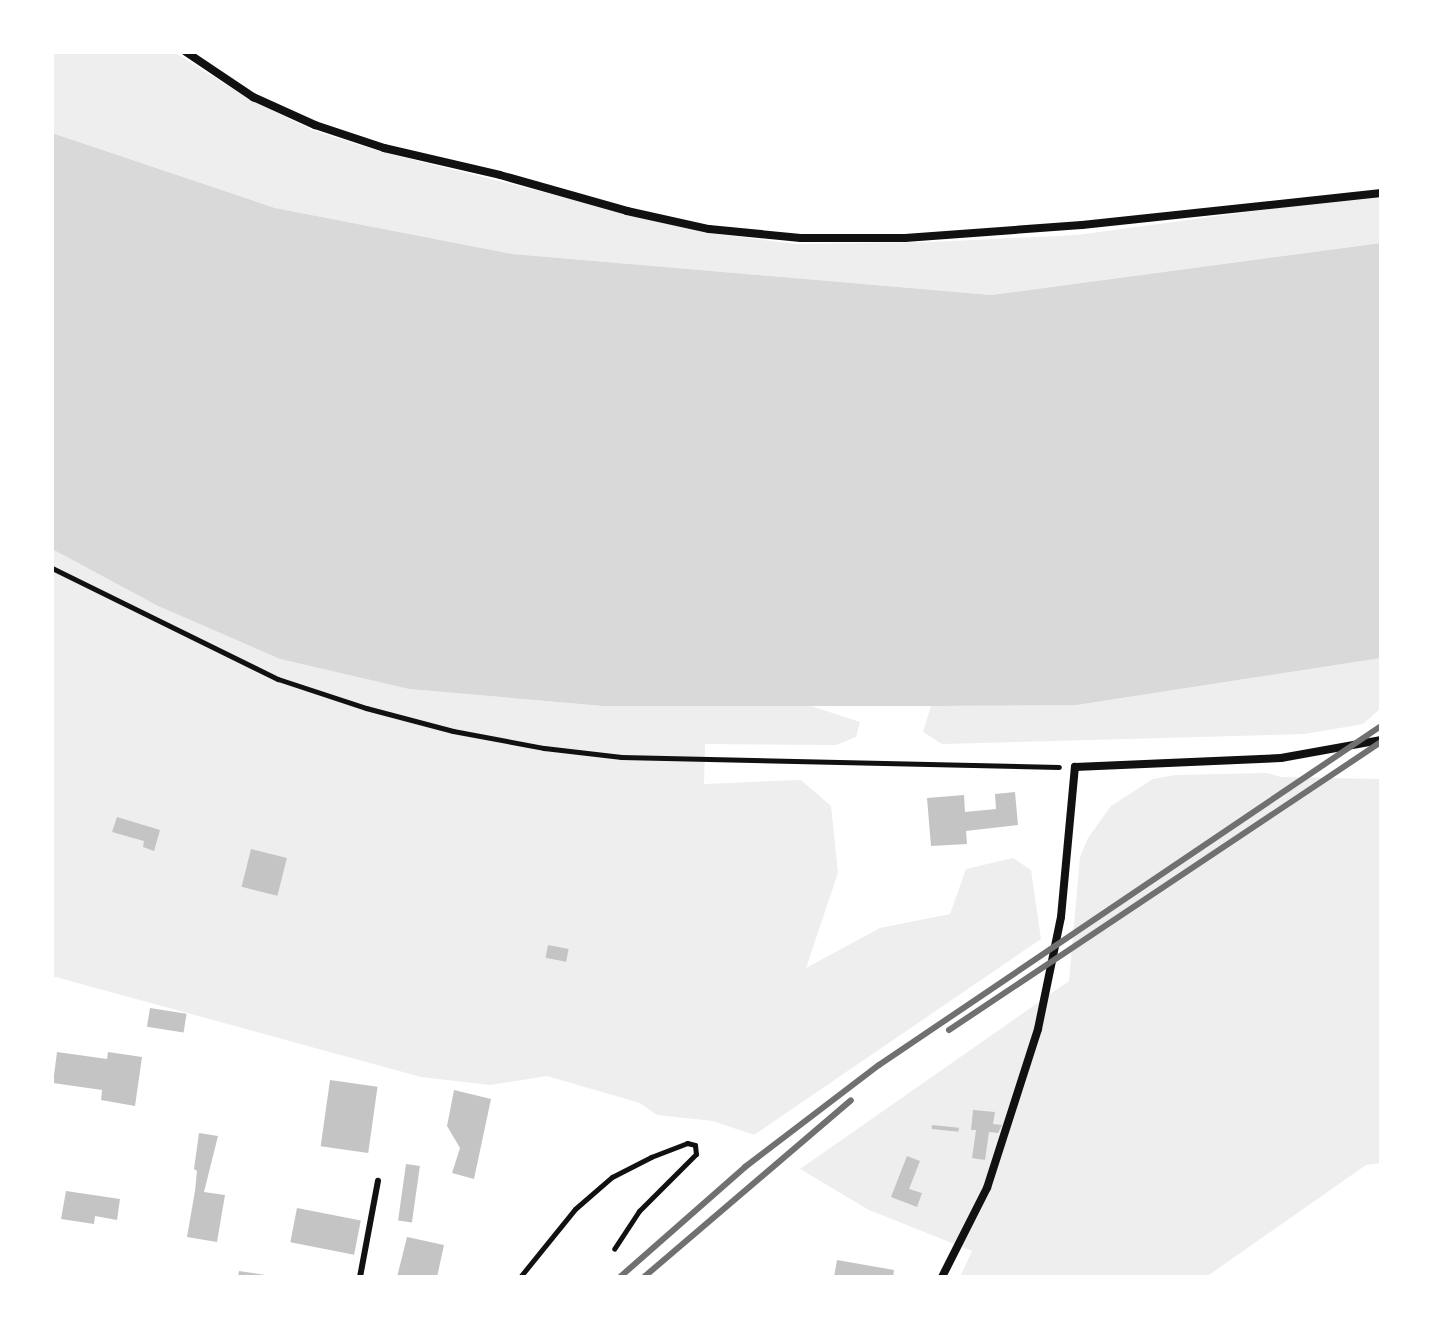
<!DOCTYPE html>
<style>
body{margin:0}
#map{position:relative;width:1433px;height:1329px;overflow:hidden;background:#fff;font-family:"Varela Round",sans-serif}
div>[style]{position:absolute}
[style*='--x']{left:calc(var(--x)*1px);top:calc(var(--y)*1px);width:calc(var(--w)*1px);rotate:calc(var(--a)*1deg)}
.green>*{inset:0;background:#eee}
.water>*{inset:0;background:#d9d9d9}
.building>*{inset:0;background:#c4c4c4;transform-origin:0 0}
.path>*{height:5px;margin:-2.5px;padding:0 2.5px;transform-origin:2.5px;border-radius:2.5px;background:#111}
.service>*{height:6px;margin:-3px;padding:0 3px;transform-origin:3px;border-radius:3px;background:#111}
.minor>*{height:8px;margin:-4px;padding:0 4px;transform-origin:4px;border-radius:4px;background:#111}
.rail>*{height:6px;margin:-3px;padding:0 3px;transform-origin:3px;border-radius:3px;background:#707070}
span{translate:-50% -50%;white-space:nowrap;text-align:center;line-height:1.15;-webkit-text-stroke:8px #fff;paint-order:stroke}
.frame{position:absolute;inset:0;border:54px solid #fff;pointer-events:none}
</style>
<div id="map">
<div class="green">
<div style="clip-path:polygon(52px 52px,174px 52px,249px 99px,312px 130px,382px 152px,708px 233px,795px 244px,933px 242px,1077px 235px,1381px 194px,1381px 243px,991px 295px,513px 254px,275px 208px,52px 133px)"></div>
<div style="clip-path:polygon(52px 549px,158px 606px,280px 659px,409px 689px,603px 706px,811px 706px,860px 722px,856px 737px,836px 745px,705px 744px,704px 784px,801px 780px,831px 806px,838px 873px,806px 968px,880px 928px,950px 914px,966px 869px,1013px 858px,1031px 870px,1041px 939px,754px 1135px,713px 1121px,657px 1115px,640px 1103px,547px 1076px,490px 1085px,421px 1077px,52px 976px)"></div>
<div style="clip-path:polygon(1381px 658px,1381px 708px,1363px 724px,1305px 734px,942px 744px,923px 732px,931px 706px,1077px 705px)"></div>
<div style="clip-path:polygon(1267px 773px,1281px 777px,1381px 779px,1381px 1163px,1366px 1165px,1206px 1277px,960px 1277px,972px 1251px,869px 1210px,800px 1169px,1069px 981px,1080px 857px,1088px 838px,1111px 806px,1153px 779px,1175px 775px)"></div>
</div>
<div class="water">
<div style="clip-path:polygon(52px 133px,275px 208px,513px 254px,991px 295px,1381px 243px,1381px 658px,1077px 705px,931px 706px,603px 706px,409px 689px,280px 659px,158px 606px,52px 549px)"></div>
</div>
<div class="building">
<div style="clip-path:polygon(1015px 792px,1018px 825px,966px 831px,967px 844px,931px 846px,927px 798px,964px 795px,965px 812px,996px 809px,995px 794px)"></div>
<div style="clip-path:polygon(117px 817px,160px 830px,154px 851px,143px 847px,144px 841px,112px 832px)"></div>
<div style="left:251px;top:849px;width:37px;height:39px;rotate:14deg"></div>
<div style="left:548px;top:945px;width:21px;height:13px;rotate:11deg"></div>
<div style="left:150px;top:1008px;width:37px;height:19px;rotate:9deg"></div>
<div style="clip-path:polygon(57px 1052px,107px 1059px,108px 1052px,142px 1057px,135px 1106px,101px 1100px,102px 1090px,53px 1083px)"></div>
<div style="left:330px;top:1080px;width:48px;height:67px;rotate:8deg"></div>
<div style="clip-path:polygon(454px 1090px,491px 1099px,474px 1179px,452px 1173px,460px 1148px,447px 1126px)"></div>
<div style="clip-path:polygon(973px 1110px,995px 1112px,993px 1124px,1002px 1125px,998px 1133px,989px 1132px,985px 1160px,972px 1158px,976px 1130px,971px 1130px)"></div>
<div style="left:932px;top:1125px;width:27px;height:4px;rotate:6deg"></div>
<div style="clip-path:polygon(199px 1133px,218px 1136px,204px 1192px,225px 1195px,217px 1242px,187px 1237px,195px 1191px,197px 1171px,194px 1169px)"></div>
<div style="clip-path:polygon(907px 1156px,920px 1161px,909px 1189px,922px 1193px,917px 1207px,891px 1197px)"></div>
<div style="left:406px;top:1164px;width:14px;height:57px;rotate:8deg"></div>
<div style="clip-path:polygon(66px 1191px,120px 1199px,117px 1220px,95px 1216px,94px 1224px,61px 1219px)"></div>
<div style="left:297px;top:1208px;width:65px;height:35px;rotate:11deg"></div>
<div style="clip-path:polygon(407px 1237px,444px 1245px,437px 1277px,397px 1277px)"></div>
<div style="clip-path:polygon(837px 1260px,894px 1270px,893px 1277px,834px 1277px)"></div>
<div style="clip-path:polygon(239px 1271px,266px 1275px,265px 1277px,238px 1277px)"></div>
</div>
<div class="path">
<div style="--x:52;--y:568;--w:252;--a:26.2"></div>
<div style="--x:278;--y:679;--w:93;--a:18.2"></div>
<div style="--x:366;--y:708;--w:90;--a:14.8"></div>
<div style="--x:453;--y:731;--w:93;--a:10.6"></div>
<div style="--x:544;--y:748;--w:78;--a:6.7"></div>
<div style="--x:621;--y:757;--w:438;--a:1.3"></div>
<div style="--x:520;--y:1277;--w:87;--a:-51"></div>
<div style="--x:575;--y:1209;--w:49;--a:-40.9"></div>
<div style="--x:612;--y:1177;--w:44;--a:-27.1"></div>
<div style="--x:651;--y:1157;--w:39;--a:-21"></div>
<div style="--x:687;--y:1143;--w:8;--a:14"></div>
<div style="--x:695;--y:1145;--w:9;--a:84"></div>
<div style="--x:696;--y:1154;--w:81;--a:135"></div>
<div style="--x:639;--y:1211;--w:45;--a:123.3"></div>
</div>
<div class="service">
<div style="--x:360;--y:1277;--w:98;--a:-79.4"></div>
</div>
<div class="minor">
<div style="--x:186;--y:52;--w:81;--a:33.9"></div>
<div style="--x:253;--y:97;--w:68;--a:24.3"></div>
<div style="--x:315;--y:125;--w:73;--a:18.4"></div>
<div style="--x:384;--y:148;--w:119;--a:13.1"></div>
<div style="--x:500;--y:175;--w:132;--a:15.8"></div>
<div style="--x:627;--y:211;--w:84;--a:12.4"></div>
<div style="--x:709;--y:229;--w:92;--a:5.6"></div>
<div style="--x:801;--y:238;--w:104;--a:0"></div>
<div style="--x:905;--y:238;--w:177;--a:-4.2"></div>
<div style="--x:1082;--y:225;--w:301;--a:-6.1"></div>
<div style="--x:942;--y:1277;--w:100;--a:-63.2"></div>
<div style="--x:987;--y:1188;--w:167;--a:-72.2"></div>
<div style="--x:1038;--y:1029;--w:114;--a:-78.4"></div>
<div style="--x:1061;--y:917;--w:151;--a:-84.7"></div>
<div style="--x:1075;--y:767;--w:206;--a:-2.5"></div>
<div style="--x:1281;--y:758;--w:102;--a:-10.2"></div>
</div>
<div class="rail">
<div style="--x:949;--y:1030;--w:519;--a:-33.69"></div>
<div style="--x:620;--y:1277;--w:167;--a:-41.3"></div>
<div style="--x:745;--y:1167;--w:168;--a:-37.3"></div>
<div style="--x:879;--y:1065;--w:606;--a:-34.03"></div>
<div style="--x:644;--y:1277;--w:272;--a:-40.5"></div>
</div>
<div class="frame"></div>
</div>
